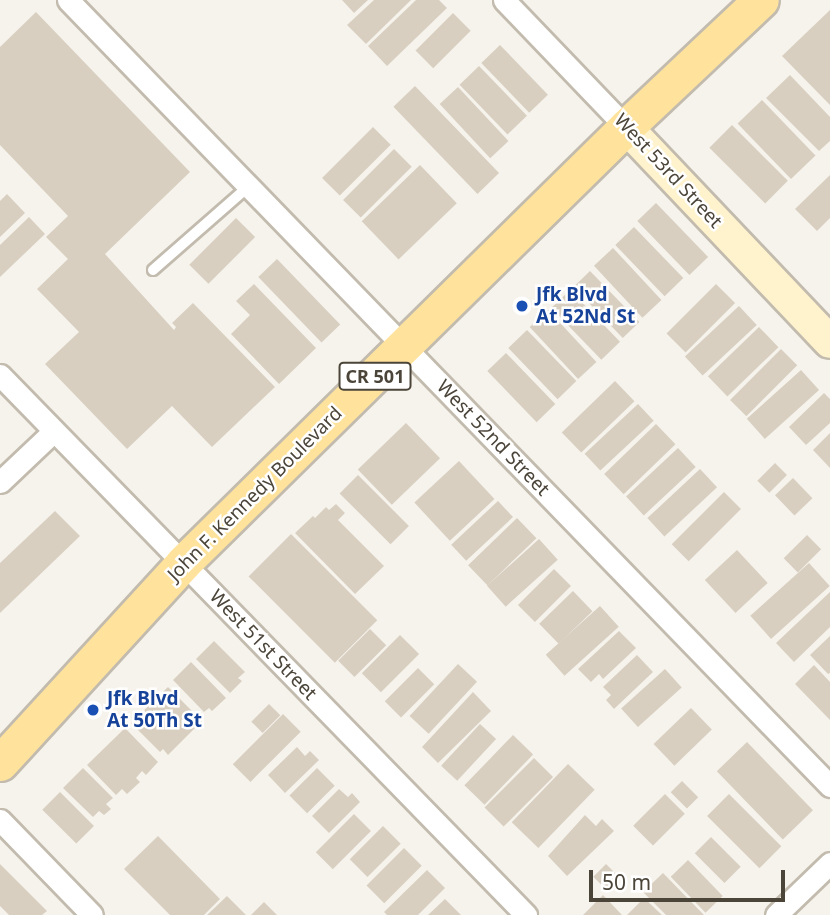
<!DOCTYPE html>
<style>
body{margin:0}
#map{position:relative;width:830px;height:915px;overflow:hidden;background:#f6f3ec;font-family:"Noto Sans",sans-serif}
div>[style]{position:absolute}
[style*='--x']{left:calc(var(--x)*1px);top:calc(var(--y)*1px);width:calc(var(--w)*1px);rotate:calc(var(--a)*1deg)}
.building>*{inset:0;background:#d8cfc1;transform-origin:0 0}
.roads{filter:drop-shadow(2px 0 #c2bbae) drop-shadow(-2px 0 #c2bbae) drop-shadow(0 2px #c2bbae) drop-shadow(0 -2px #c2bbae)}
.lane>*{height:10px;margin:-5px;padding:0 5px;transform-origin:5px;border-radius:5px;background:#fff}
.street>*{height:21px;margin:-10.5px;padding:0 10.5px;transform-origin:10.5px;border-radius:10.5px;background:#fff}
.secondary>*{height:32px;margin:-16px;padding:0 16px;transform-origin:16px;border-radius:16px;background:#fff3cd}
.primary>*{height:35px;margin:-17.5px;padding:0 17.5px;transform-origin:17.5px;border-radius:17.5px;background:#ffe39c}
.dots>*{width:19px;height:19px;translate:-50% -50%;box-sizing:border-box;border:4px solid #fff;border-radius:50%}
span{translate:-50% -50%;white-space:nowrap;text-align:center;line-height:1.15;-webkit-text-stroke:5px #fff;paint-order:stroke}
.shield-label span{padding:2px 5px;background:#fff;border:2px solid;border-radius:5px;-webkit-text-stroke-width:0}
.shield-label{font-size:18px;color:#4b4439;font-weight:700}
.street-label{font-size:19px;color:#4b4439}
.transit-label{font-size:19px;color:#164399;font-weight:700}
.left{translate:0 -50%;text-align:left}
.scale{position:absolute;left:589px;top:870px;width:196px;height:32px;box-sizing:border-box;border:4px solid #4b4439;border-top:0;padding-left:9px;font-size:21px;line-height:24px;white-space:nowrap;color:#4b4439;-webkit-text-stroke:5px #fff;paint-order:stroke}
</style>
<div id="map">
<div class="building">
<div style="clip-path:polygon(342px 0,368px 0,354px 13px)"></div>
<div style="clip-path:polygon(374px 0,411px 0,366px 44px,347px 25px)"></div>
<div style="clip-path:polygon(416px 0,439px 0,447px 8px,387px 66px,368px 46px)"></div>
<div style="clip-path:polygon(830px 10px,830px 105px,782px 56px)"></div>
<div style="clip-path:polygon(36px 12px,190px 172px,105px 254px,174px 330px,176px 327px,172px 323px,193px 303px,275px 387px,212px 447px,172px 406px,127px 449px,45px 364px,79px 332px,37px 289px,68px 259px,46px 237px,68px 216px,0 145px,0 47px)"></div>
<div style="left:453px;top:13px;width:25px;height:53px;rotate:45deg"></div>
<div style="left:500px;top:45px;width:69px;height:26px;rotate:46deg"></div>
<div style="left:479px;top:66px;width:69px;height:27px;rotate:46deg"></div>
<div style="clip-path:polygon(790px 75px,830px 117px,830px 141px,819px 151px,766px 98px)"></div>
<div style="left:415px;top:86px;width:121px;height:30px;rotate:46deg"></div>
<div style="left:458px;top:87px;width:74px;height:25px;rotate:47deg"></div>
<div style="left:762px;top:100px;width:77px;height:34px;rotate:46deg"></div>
<div style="left:732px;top:125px;width:79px;height:32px;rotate:45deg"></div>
<div style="left:373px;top:127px;width:25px;height:72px;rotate:45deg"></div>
<div style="left:394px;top:149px;width:25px;height:72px;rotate:45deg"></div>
<div style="left:420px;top:165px;width:53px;height:81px;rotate:46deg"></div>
<div style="clip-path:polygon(830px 175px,830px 218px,817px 231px,795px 209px)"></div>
<div style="clip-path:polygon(7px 194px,25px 213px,0 237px,0 201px)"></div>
<div style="left:656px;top:203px;width:75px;height:26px;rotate:46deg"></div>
<div style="clip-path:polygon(29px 217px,45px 234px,0 277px,0 245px)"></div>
<div style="left:236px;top:218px;width:27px;height:66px;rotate:45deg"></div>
<div style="left:634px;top:227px;width:71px;height:26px;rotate:46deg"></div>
<div style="left:613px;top:248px;width:71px;height:26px;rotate:47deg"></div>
<div style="left:277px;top:259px;width:91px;height:26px;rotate:46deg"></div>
<div style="left:590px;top:271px;width:71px;height:23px;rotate:46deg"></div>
<div style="clip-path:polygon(254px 284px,316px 348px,279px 384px,231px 334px,250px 315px,236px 301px)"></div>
<div style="left:716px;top:284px;width:27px;height:70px;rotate:45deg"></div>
<div style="left:570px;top:290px;width:72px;height:26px;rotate:46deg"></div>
<div style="left:739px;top:306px;width:26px;height:74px;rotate:47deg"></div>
<div style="left:548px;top:310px;width:71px;height:25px;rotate:47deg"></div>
<div style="left:759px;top:327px;width:28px;height:71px;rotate:46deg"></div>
<div style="left:527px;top:330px;width:71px;height:26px;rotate:46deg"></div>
<div style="left:781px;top:349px;width:23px;height:72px;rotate:45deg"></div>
<div style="left:506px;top:353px;width:71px;height:26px;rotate:46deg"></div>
<div style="left:801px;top:370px;width:27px;height:73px;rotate:48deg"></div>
<div style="left:615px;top:381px;width:28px;height:74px;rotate:46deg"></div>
<div style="clip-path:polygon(824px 393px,830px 399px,830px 423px,806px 445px,789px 427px)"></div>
<div style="left:638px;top:404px;width:23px;height:73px;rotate:47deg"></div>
<div style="left:406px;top:423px;width:49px;height:67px;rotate:46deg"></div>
<div style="left:656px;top:424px;width:28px;height:72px;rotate:46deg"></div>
<div style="clip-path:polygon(830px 433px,830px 468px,813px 450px)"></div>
<div style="left:678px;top:448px;width:26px;height:71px;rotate:47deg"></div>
<div style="left:459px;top:461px;width:52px;height:61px;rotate:47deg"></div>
<div style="left:775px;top:463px;width:17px;height:25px;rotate:45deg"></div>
<div style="left:700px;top:469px;width:25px;height:72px;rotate:47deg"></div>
<div style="left:358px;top:475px;width:72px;height:26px;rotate:45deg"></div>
<div style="left:793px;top:478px;width:28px;height:25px;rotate:46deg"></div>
<div style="left:724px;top:492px;width:24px;height:74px;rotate:45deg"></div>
<div style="left:498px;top:501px;width:22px;height:64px;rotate:47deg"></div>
<div style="clip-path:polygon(336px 504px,345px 513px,338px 520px,384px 566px,355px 594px,295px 533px,313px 516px,315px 518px,326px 507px,329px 510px)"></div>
<div style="clip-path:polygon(55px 511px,80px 536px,0 613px,0 563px)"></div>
<div style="left:517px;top:518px;width:28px;height:68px;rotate:46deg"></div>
<div style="left:291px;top:534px;width:122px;height:60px;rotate:45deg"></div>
<div style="left:807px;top:535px;width:20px;height:33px;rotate:45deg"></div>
<div style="left:539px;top:539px;width:28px;height:70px;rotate:48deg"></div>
<div style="left:737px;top:550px;width:45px;height:44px;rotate:47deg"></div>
<div style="left:809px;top:563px;width:31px;height:79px;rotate:48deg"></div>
<div style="left:554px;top:569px;width:24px;height:51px;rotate:45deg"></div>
<div style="left:573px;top:591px;width:28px;height:47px;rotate:46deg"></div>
<div style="clip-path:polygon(830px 592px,830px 627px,794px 662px,776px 643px)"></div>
<div style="left:600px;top:606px;width:28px;height:73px;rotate:48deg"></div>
<div style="left:370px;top:629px;width:23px;height:45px;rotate:45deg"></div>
<div style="clip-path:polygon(619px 631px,636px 648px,603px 679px,599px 674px,591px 682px,578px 669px)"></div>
<div style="left:400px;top:635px;width:27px;height:54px;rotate:45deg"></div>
<div style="clip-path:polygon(830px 636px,830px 673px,828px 674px,810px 655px)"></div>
<div style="clip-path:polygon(214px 641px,245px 672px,238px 678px,242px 681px,230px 693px,196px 659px)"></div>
<div style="clip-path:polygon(637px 655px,653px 672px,614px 709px,606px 700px,611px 695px,603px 687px)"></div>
<div style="clip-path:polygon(191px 662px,226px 698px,212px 711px,209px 708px,204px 712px,173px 680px)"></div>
<div style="left:458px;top:664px;width:26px;height:71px;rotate:43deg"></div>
<div style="clip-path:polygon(814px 665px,830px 682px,830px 720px,795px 684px)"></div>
<div style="left:418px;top:668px;width:23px;height:47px;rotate:45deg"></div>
<div style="left:665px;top:669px;width:25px;height:59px;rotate:48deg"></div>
<div style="clip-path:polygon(168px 687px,202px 721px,168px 755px,163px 749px,160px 752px,131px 723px)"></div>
<div style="clip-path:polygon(473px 692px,491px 711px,438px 763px,422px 747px)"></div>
<div style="left:269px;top:704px;width:16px;height:25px;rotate:45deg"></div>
<div style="left:691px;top:708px;width:30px;height:52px;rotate:46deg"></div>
<div style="left:283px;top:714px;width:25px;height:71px;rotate:45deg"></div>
<div style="left:480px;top:724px;width:22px;height:57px;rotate:43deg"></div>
<div style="clip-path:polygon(125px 728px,158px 762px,146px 775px,142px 771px,136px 778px,140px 782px,127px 794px,122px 789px,116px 795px,87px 765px)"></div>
<div style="left:513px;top:735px;width:28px;height:70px;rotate:44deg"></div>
<div style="left:747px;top:742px;width:95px;height:42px;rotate:46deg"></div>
<div style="clip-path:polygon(297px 747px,305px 756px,310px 751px,319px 760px,285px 793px,268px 775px)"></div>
<div style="left:534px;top:758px;width:27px;height:70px;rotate:45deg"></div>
<div style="left:568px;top:764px;width:37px;height:81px;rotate:44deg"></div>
<div style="clip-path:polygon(83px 768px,113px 798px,106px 804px,111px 809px,104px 815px,99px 811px,93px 817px,63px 788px)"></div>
<div style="left:317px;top:768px;width:25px;height:39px;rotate:45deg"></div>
<div style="left:682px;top:781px;width:23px;height:16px;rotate:45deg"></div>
<div style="clip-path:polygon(339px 789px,348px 797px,352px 793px,360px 802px,329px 833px,312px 816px)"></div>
<div style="left:60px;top:792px;width:48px;height:25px;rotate:45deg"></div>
<div style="left:665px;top:794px;width:28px;height:45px;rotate:45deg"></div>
<div style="left:729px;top:794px;width:74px;height:31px;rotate:45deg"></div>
<div style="left:354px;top:814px;width:24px;height:54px;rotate:45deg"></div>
<div style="clip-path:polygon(585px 815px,596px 826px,602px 819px,614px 831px,567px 876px,548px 856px)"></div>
<div style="left:383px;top:826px;width:25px;height:47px;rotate:45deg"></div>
<div style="clip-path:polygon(158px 836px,220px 899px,204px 915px,170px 915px,124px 869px)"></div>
<div style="left:711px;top:837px;width:42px;height:23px;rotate:45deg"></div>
<div style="left:404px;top:848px;width:25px;height:53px;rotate:45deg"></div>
<div style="left:688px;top:860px;width:50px;height:24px;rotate:46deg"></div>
<div style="clip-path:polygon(0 864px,47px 911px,42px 915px,9px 915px,0 906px)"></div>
<div style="left:606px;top:864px;width:17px;height:18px;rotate:45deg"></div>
<div style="clip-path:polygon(427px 870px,445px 888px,418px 915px,387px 915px,384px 912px)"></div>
<div style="clip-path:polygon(663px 873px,704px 915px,666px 915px,643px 892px)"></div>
<div style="clip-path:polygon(603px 895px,622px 915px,583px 915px)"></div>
<div style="clip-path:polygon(227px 896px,246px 915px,207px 915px)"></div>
<div style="clip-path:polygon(644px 898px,662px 915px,627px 915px)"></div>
<div style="clip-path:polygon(445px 899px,461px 915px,428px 915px)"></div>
<div style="clip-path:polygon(264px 902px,277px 915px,251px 915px)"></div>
</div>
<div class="roads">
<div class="lane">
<div style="--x:153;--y:270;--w:128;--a:-41.2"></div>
</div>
<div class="street">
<div style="--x:68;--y:0;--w:1095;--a:45.89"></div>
<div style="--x:504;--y:0;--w:176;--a:46.2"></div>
<div style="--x:0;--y:375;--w:754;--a:45.75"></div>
<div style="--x:0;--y:482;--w:74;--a:-43.4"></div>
<div style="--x:0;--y:820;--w:132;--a:45.9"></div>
<div style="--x:776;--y:915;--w:75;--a:-43.9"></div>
</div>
<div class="secondary">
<div style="--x:626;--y:127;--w:296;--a:46.5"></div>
</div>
<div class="primary">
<div style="--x:0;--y:763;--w:271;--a:-47.5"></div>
<div style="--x:183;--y:563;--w:622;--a:-44.54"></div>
<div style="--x:626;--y:127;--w:185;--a:-43.3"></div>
</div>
</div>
<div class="dots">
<div style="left:522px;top:306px;background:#1a4fb4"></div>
<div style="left:93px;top:710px;background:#1a4fb4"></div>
</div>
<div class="shield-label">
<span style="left:375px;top:376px">CR 501</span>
</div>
<div class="street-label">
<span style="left:668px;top:171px;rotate:47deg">West 53rd Street</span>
<span style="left:493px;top:438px;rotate:46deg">West 52nd Street</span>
<span style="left:255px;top:494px;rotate:-45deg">John F. Kennedy Boulevard</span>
<span style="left:263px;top:645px;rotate:46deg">West 51st Street</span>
</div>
<div class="transit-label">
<span class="left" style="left:536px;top:306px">Jfk Blvd<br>At 52Nd St</span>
<span class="left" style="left:107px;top:710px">Jfk Blvd<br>At 50Th St</span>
</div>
<div class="scale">50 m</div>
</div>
